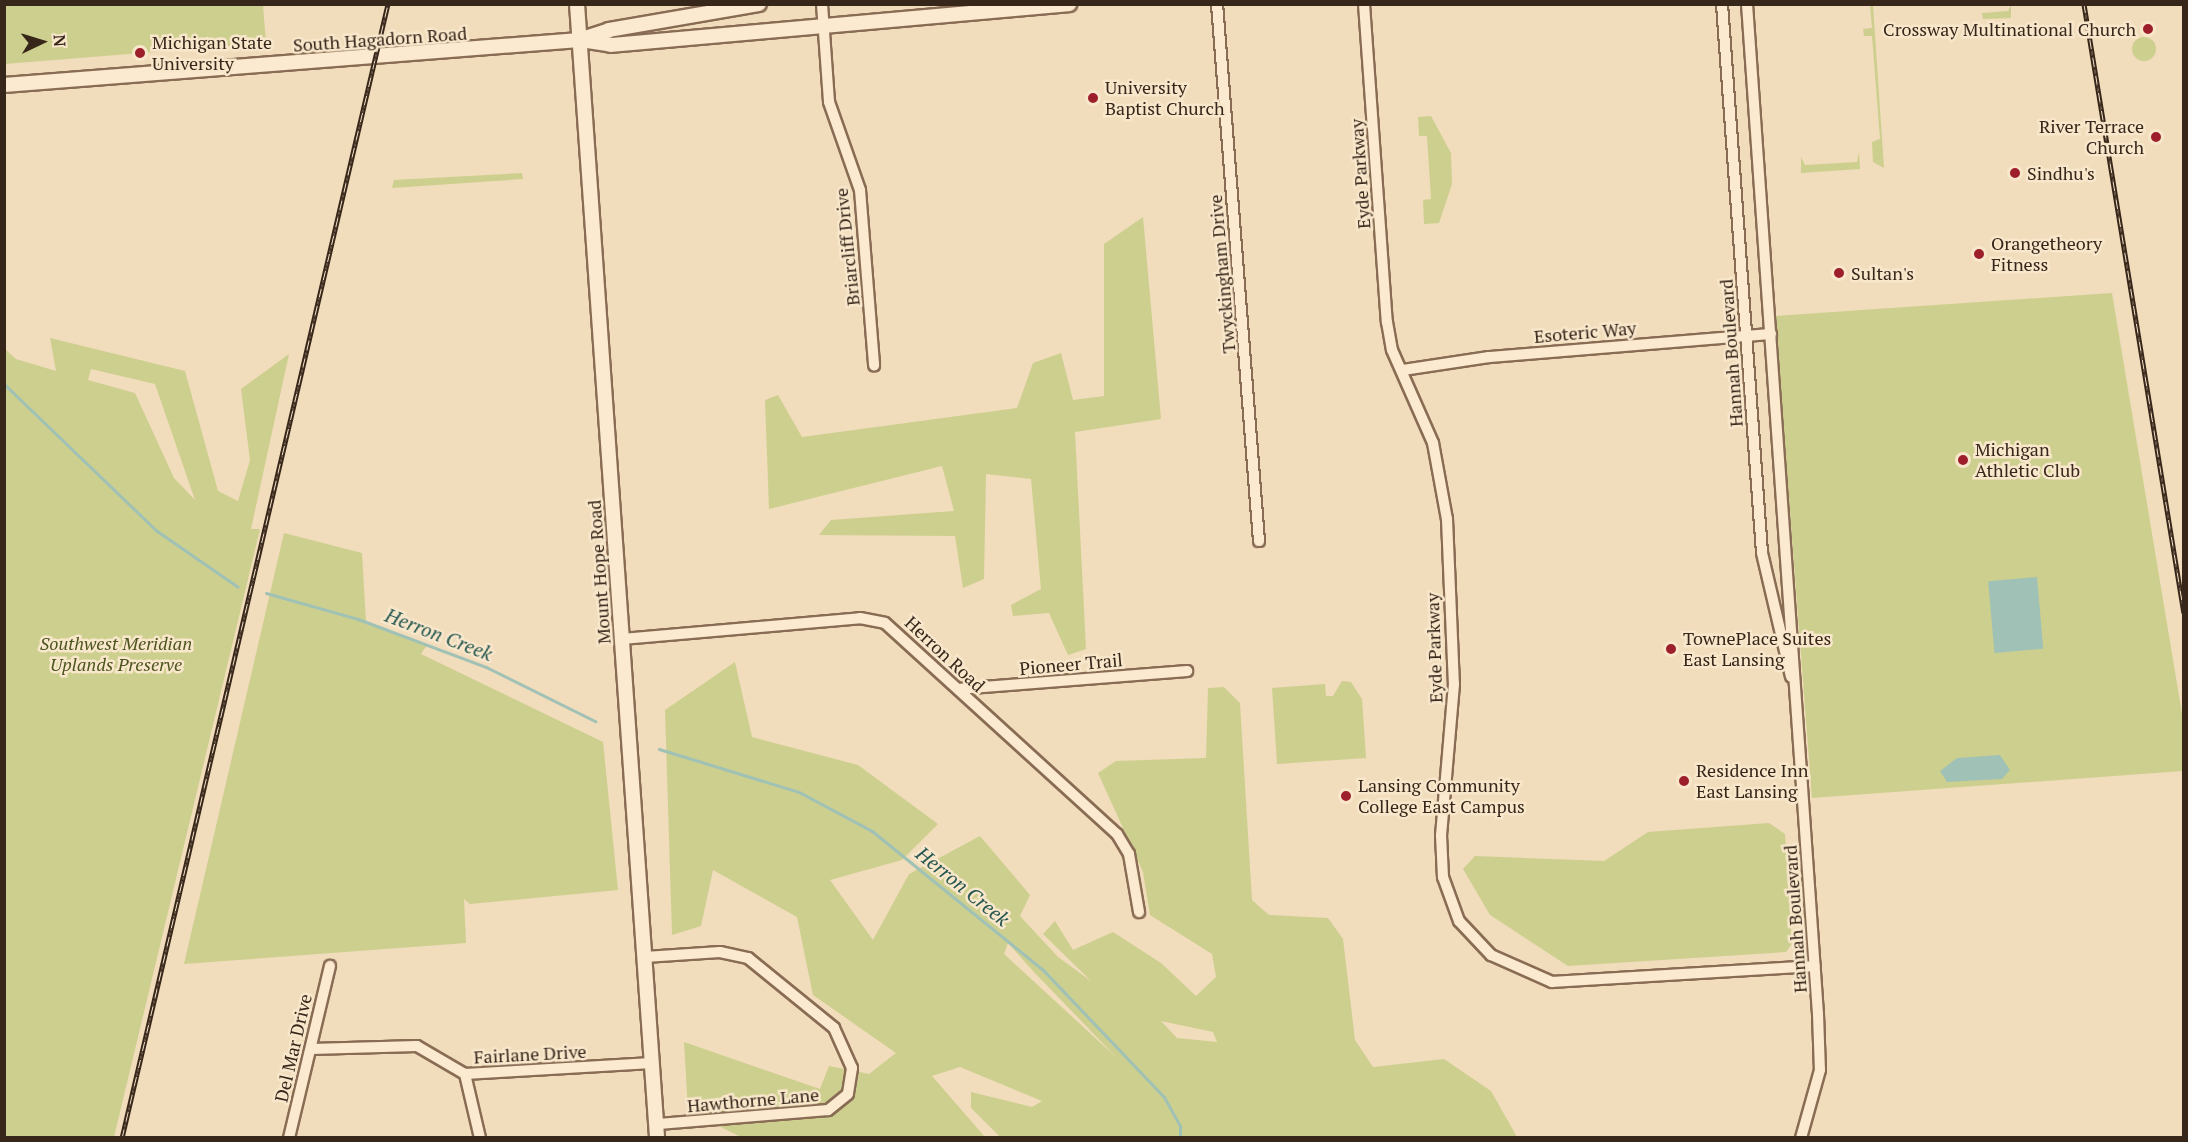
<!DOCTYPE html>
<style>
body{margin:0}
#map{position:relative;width:2188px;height:1142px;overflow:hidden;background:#f1dcbb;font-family:"PT Serif",serif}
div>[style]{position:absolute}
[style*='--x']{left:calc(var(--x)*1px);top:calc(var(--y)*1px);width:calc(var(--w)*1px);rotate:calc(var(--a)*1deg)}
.green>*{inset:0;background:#cdcf8f}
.round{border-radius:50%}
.water>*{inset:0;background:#a0c1b5;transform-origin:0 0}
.stream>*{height:3px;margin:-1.5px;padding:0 1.5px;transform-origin:1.5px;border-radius:1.5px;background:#a0c1b5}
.roads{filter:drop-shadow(2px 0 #896c54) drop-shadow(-2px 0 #896c54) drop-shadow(0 2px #896c54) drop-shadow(0 -2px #896c54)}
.minor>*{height:10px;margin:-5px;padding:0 5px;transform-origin:5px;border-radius:5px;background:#fbeacf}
.tertiary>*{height:14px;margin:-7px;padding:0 7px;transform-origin:7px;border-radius:7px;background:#fbeacf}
.rail>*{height:5px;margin-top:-2.5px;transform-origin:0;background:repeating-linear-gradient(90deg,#f8e7cb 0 9px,#37261a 0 18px);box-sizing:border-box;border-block:2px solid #37261a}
.dots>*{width:16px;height:16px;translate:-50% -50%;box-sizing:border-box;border:3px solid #f8e7cb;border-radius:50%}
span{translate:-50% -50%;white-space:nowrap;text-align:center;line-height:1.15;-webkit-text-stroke:5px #f8e7cb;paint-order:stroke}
.poi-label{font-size:18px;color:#37261a}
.right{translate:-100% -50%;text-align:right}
.left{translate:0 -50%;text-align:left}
.street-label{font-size:18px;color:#37261a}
.park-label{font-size:18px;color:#4c551f;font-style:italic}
.water-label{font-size:20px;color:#285851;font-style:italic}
.frame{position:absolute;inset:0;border:6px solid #37261a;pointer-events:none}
.north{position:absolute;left:12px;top:12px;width:60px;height:60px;-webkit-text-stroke:4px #f8e7cb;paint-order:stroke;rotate:86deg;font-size:16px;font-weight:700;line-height:24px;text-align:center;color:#37261a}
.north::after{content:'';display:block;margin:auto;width:21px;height:27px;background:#37261a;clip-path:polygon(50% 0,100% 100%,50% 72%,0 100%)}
</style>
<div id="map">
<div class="green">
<div style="clip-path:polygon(5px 4px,263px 5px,266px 43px,5px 64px)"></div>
<div style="clip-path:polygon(1870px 5px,1873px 5px,1884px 168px,1873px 162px,1872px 142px,1880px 139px,1872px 36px,1864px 36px,1863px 29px,1872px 28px)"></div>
<div style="clip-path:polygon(2011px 5px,2011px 18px,1983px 19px,1982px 13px,2008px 11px)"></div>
<div class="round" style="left:2132px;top:37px;width:24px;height:24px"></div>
<div style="clip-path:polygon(1431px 116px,1451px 153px,1452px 184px,1439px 223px,1424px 224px,1423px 200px,1431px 199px,1427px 136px,1419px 136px,1418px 117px)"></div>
<div style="clip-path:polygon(1859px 152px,1860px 169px,1801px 173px,1801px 157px,1805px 165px,1857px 162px)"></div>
<div style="clip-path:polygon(522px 173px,523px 179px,392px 188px,394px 180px)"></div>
<div style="clip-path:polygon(1143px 217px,1161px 419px,1075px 432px,1086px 649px,1068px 655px,1049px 613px,1013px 616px,1011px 605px,1041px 589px,1031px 479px,986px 474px,984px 579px,963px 588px,955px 536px,819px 535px,831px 520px,954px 511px,942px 466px,769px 509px,765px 400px,778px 395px,802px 437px,1017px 408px,1033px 363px,1061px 353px,1073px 400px,1104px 396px,1104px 244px)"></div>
<div style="clip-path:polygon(2112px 293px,2183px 720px,2183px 771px,1812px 798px,1775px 316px)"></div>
<div style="clip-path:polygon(evenodd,50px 338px,185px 371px,218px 491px,238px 501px,250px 460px,241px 389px,289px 354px,251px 529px,260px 529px,114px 1137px,5px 1137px,5px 349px,16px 359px,56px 371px,50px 338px,91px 369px,155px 384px,195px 500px,174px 478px,135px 393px,88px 380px,91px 369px)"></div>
<div style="clip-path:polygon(284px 533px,362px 553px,366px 622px,427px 645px,421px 654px,603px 742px,618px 890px,470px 904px,464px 899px,466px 943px,184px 964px)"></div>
<div style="clip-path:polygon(evenodd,735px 662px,752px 737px,858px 765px,938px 824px,902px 860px,830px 880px,873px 940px,909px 874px,980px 836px,1030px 895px,1020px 916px,1058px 957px,1091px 981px,1043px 934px,1055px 921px,1073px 950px,1113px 932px,1161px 963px,1196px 996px,1216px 977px,1212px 954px,1150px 915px,1143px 872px,1098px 773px,1116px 761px,1206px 758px,1208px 688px,1224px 687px,1240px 703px,1252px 900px,1269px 915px,1328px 918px,1343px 939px,1355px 1040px,1373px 1067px,1444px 1059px,1491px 1091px,1517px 1137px,1000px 1137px,971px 1108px,971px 1092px,1032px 1107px,1042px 1101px,960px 1067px,932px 1076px,985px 1137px,741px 1137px,688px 1111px,684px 1042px,820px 1089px,829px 1066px,869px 1074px,896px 1053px,813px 995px,797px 917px,713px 870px,701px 926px,672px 935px,665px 710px,735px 662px,1008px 943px,1033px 971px,1116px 1057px,1004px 954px,1008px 943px,735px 662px,1161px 1021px,1213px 1032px,1217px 1042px,1177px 1038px,1161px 1021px)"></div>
<div style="clip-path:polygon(1342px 681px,1351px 682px,1362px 699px,1366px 758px,1277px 764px,1272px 688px,1325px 684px,1326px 696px,1333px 696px)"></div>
<div style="clip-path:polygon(1769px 823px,1785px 834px,1792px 944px,1786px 952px,1568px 966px,1490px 915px,1463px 869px,1475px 856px,1604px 861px,1648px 832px)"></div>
</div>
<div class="water">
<div style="left:2037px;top:577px;width:72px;height:49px;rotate:85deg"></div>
<div style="clip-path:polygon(2000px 755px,2010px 770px,2002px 779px,1947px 782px,1940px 771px,1957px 758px)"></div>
</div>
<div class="stream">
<div style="--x:4;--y:384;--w:212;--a:43.9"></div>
<div style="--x:157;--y:531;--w:98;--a:34.7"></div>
<div style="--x:266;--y:593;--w:96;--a:15.8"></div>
<div style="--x:358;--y:619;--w:137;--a:20.6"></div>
<div style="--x:486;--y:667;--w:122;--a:26.4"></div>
<div style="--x:659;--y:749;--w:146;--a:17.1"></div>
<div style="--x:799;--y:792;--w:83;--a:28.1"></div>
<div style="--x:872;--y:831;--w:222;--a:39.1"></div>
<div style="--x:1044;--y:971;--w:174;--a:46.4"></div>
<div style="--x:1164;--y:1097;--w:33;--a:61"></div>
<div style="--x:1180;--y:1126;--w:12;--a:90"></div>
</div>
<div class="roads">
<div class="minor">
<div style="--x:822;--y:4;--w:98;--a:85.9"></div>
<div style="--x:829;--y:102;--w:93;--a:70.6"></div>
<div style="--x:860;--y:190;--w:176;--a:85.4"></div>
<div style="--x:1217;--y:4;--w:539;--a:85.53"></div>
<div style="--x:1364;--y:4;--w:319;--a:85.9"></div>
<div style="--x:1387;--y:322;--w:28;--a:80"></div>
<div style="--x:1392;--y:350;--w:102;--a:66.2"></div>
<div style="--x:1433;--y:443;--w:77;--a:79.6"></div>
<div style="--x:1447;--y:519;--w:165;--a:87.6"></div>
<div style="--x:1454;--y:684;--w:152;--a:94.9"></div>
<div style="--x:1441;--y:835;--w:42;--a:87.3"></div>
<div style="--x:1443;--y:877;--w:47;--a:70"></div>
<div style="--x:1459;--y:921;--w:47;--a:46.7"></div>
<div style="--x:1491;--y:955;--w:67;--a:23.9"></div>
<div style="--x:1552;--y:982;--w:263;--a:-3.5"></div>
<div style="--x:1722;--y:4;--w:550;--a:85.83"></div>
<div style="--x:1762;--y:553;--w:127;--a:76.8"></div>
<div style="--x:1747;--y:4;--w:1012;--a:85.98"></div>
<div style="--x:1818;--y:1014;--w:56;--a:88"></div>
<div style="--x:1820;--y:1070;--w:71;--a:105.6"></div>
<div style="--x:1403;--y:370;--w:87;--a:-8.6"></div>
<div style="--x:1489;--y:357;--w:283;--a:-4.7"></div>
<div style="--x:622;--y:639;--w:239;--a:-5"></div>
<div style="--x:860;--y:618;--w:25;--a:11"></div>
<div style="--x:885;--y:623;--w:314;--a:42.3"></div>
<div style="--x:1117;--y:834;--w:23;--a:59"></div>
<div style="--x:1129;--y:854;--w:59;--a:80.2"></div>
<div style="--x:958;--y:689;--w:230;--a:-4.5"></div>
<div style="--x:645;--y:957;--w:75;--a:-3.8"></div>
<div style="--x:720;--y:952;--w:29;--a:12"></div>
<div style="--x:748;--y:958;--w:111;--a:39.1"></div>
<div style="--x:834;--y:1028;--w:44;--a:65.8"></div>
<div style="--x:852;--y:1068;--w:26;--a:99"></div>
<div style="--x:848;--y:1094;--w:26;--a:141"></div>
<div style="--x:828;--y:1110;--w:173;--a:175.3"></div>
<div style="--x:311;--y:1049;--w:106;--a:-1.6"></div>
<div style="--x:417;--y:1046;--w:56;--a:30.3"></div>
<div style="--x:465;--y:1074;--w:187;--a:-3.4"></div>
<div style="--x:465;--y:1074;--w:66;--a:76.8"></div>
<div style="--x:289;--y:1138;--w:177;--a:-76.6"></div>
</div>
<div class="tertiary">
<div style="--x:577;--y:4;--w:1137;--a:85.96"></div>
<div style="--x:581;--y:40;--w:30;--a:9"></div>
<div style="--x:611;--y:45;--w:460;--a:-5.1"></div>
<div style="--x:4;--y:85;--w:577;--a:-4.47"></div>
<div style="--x:579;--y:40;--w:32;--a:-18"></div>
<div style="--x:609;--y:30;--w:152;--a:-9.8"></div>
</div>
</div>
<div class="rail">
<div style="--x:2084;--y:4;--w:617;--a:80.68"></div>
<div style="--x:122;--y:1138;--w:1165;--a:-76.8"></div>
</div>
<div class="dots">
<div style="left:2148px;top:29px;background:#9d1f2b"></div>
<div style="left:140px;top:53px;background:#9d1f2b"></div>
<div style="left:1093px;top:98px;background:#9d1f2b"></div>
<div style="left:2156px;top:137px;background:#9d1f2b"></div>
<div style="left:2015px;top:173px;background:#9d1f2b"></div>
<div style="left:1979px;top:254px;background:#9d1f2b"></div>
<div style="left:1839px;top:273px;background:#9d1f2b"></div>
<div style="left:1963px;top:460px;background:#9d1f2b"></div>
<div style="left:1671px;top:649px;background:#9d1f2b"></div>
<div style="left:1684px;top:781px;background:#9d1f2b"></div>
<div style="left:1346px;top:796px;background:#9d1f2b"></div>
</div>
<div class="poi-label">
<span class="right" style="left:2136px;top:29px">Crossway Multinational Church</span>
<span class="left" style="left:152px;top:53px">Michigan State<br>University</span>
<span class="left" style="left:1105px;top:98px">University<br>Baptist Church</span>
<span class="right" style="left:2144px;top:137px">River Terrace<br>Church</span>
<span class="left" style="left:2027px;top:173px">Sindhu's</span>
<span class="left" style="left:1991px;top:254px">Orangetheory<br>Fitness</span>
<span class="left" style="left:1851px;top:273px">Sultan's</span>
<span class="left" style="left:1975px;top:460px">Michigan<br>Athletic Club</span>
<span class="left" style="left:1683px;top:649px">TownePlace Suites<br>East Lansing</span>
<span class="left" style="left:1696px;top:781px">Residence Inn<br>East Lansing</span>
<span class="left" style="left:1358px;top:796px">Lansing Community<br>College East Campus</span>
</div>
<div class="street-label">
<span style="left:380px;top:39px;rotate:-4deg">South Hagadorn Road</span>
<span style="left:1360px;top:174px;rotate:-94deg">Eyde Parkway</span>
<span style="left:847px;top:247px;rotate:-96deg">Briarcliff Drive</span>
<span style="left:1222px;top:274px;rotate:-95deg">Twyckingham Drive</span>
<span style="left:1585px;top:332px;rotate:-5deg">Esoteric Way</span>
<span style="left:1731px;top:353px;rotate:-94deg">Hannah Boulevard</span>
<span style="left:599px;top:572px;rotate:-94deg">Mount Hope Road</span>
<span style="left:1434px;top:648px;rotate:-92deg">Eyde Parkway</span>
<span style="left:945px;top:654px;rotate:43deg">Herron Road</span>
<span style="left:1071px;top:664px;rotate:-5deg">Pioneer Trail</span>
<span style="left:1795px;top:919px;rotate:-94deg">Hannah Boulevard</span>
<span style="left:293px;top:1048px;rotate:-77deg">Del Mar Drive</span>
<span style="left:530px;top:1054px;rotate:-3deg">Fairlane Drive</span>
<span style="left:753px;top:1100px;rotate:-5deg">Hawthorne Lane</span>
</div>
<div class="park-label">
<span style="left:116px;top:654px">Southwest Meridian<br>Uplands Preserve</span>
</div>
<div class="water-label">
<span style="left:439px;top:634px;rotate:21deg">Herron Creek</span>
<span style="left:963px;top:886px;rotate:39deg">Herron Creek</span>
</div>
<div class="frame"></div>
<div class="north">N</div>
</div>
